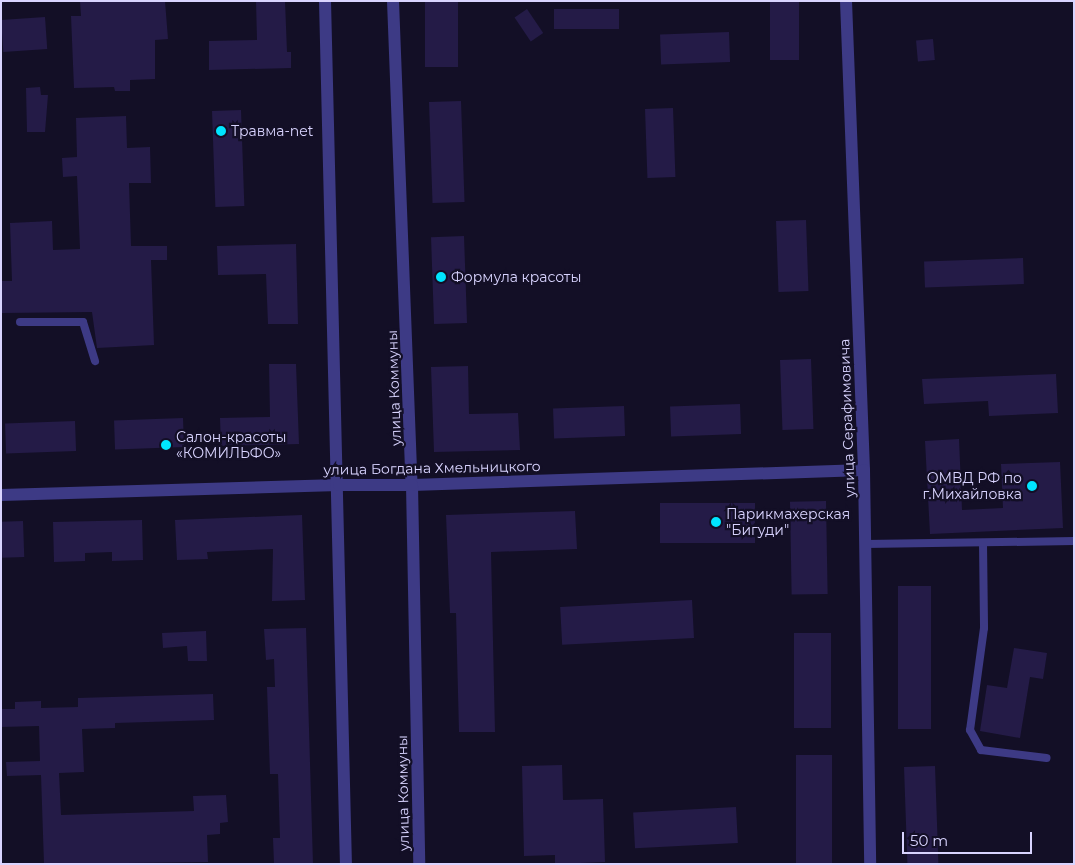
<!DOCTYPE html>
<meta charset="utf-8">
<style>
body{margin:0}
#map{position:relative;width:1075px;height:865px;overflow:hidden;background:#130f26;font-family:Montserrat,sans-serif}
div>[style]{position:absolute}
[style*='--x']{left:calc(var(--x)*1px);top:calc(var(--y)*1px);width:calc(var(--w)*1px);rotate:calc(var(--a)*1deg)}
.building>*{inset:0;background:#241b47;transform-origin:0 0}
.service>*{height:8px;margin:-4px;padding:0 4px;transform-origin:4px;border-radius:4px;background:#3d3a85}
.minor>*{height:12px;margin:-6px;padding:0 6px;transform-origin:6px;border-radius:6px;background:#3d3a85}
.tertiary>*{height:12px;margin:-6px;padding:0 6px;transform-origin:6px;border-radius:6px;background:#3d3a85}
.dots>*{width:14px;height:14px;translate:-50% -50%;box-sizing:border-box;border:2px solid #130f26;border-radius:50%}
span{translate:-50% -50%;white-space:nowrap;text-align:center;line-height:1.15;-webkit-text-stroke:4.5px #130f26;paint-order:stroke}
.poi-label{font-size:14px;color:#d9d4ff}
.left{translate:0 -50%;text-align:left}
.right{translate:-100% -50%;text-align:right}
.street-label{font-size:14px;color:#d9d4ff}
.frame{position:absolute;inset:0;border:2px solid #d9d4ff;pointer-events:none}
.scale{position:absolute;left:902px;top:832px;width:130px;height:22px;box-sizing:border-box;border:2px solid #d9d4ff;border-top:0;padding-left:6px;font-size:15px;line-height:18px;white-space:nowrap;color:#d9d4ff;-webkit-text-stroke:4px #130f26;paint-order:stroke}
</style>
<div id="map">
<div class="building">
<div style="clip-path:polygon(80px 1px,165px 1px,168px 39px,155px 40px,155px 79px,130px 80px,130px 91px,115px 91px,114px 87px,74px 88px,71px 16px,81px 16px)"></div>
<div style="clip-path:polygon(256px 1px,285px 1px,287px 52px,291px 52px,291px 68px,209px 70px,209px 41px,257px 40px)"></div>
<div style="left:425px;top:1px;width:33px;height:66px"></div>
<div style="left:770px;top:1px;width:29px;height:59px"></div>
<div style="left:527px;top:9px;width:29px;height:15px;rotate:56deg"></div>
<div style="left:619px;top:9px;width:20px;height:65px;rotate:90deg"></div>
<div style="left:45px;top:17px;width:32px;height:44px;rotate:86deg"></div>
<div style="left:729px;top:32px;width:30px;height:69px;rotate:88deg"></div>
<div style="left:933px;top:39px;width:21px;height:17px;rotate:85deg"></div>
<div style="clip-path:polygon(40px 87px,41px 95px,48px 95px,45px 132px,27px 132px,26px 88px)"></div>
<div style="left:461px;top:101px;width:101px;height:32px;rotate:88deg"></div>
<div style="left:673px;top:108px;width:69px;height:28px;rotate:88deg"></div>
<div style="left:241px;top:110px;width:96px;height:29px;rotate:88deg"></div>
<div style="clip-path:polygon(126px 116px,127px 148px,150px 147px,151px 183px,129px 183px,131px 246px,167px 246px,167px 260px,151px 260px,154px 345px,97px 348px,92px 312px,2px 313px,1px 281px,12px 281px,10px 223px,52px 221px,53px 250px,80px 249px,77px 176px,63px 177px,62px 158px,77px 157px,76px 118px)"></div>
<div style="left:806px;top:220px;width:71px;height:30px;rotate:88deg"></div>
<div style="left:464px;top:236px;width:87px;height:33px;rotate:88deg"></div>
<div style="clip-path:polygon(296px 244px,298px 324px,268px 324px,266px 274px,218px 275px,217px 246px)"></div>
<div style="left:1023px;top:258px;width:26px;height:99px;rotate:88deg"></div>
<div style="left:811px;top:359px;width:70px;height:31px;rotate:88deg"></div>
<div style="clip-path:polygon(269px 364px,296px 364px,299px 444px,221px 446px,220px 418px,270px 417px)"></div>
<div style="clip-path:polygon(468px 366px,469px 414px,518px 413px,520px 450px,434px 452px,431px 367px)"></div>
<div style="clip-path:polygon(1056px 374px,1058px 413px,989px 416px,988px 401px,924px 404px,922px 379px)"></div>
<div style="left:740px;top:404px;width:30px;height:70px;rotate:88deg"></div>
<div style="left:624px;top:406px;width:30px;height:71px;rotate:88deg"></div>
<div style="left:183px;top:418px;width:29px;height:69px;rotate:88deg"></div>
<div style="left:75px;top:421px;width:30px;height:70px;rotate:88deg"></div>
<div style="clip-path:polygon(959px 439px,962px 510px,1003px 508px,1001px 464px,1060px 462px,1063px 528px,930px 534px,925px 441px)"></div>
<div style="left:826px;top:501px;width:93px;height:36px;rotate:89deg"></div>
<div style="left:755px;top:503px;width:40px;height:95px;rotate:90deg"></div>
<div style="clip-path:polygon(575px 511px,577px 549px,491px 552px,495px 732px,459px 732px,456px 613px,450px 613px,446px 515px)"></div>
<div style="clip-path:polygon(302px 515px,305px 600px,272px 601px,273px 549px,207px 552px,208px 559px,177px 560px,175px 520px)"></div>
<div style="clip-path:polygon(142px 520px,143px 560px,112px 561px,112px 552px,85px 553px,85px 561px,54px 562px,53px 522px)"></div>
<div style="left:23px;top:521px;width:36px;height:22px;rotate:88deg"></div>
<div style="left:898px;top:586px;width:33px;height:143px"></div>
<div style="left:692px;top:600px;width:38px;height:132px;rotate:87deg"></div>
<div style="clip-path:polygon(306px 628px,313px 864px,274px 864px,273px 838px,280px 838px,278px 774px,270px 774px,267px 687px,275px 687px,274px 659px,266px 660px,264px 629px)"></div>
<div style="clip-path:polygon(206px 631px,207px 661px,188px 661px,187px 646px,163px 648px,162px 633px)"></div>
<div style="left:794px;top:633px;width:37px;height:95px"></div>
<div style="clip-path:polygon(1014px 648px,1047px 653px,1043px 679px,1030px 677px,1020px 738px,980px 731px,987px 685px,1007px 688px)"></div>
<div style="clip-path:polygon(213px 694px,214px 720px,115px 723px,115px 728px,82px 729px,84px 772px,59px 773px,61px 815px,194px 811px,193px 796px,226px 795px,228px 822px,220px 823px,220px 834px,207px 835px,208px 862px,44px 864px,41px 775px,7px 776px,6px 762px,40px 761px,39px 726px,1px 727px,1px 709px,15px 709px,15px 702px,41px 701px,41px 708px,78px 707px,78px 698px)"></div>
<div style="left:796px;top:755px;width:36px;height:109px"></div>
<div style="clip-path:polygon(562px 765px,563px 800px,603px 799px,605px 862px,555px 864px,555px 855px,524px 856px,522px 766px)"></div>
<div style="left:935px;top:766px;width:98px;height:31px;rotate:88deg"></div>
<div style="left:736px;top:807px;width:36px;height:103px;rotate:87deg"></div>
</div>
<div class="service">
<div style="--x:20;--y:322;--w:63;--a:0"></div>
<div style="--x:83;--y:322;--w:41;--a:72.9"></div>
<div style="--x:983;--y:543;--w:85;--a:89.3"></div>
<div style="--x:984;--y:628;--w:103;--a:97.8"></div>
<div style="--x:970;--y:730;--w:23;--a:61"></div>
<div style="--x:981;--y:750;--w:66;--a:6.9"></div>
<div style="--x:865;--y:544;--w:209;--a:-0.8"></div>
</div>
<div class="minor">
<div style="--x:412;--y:485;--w:452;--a:-1.9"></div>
<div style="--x:1;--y:495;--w:338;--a:-1.7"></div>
</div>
<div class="tertiary">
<div style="--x:325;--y:1;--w:863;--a:88.61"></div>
<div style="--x:393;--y:1;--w:484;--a:87.8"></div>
<div style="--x:412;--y:485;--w:379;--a:88.9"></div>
<div style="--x:846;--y:1;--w:469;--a:87.8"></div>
<div style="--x:864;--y:470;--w:394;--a:89.1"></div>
<div style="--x:339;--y:485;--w:73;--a:0"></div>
</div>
<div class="dots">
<div style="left:221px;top:131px;background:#00e5ff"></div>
<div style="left:441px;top:277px;background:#00e5ff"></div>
<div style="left:166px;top:445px;background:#00e5ff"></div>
<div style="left:1032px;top:486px;background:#00e5ff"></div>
<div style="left:716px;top:522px;background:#00e5ff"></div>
</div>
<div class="poi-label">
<span class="left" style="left:231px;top:131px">Травма-net</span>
<span class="left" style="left:451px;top:277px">Формула красоты</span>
<span class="left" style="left:176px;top:445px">Салон-красоты<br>«КОМИЛЬФО»</span>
<span class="right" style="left:1022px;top:486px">ОМВД РФ по<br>г.Михайловка</span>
<span class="left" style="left:726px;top:522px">Парикмахерская<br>"Бигуди"</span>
</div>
<div class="street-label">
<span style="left:394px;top:388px;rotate:-92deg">улица Коммуны</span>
<span style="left:847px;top:418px;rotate:-92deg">улица Серафимовича</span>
<span style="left:432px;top:468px;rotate:-1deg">улица Богдана Хмельницкого</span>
<span style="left:403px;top:793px;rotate:-91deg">улица Коммуны</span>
</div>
<div class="frame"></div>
<div class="scale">50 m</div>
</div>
